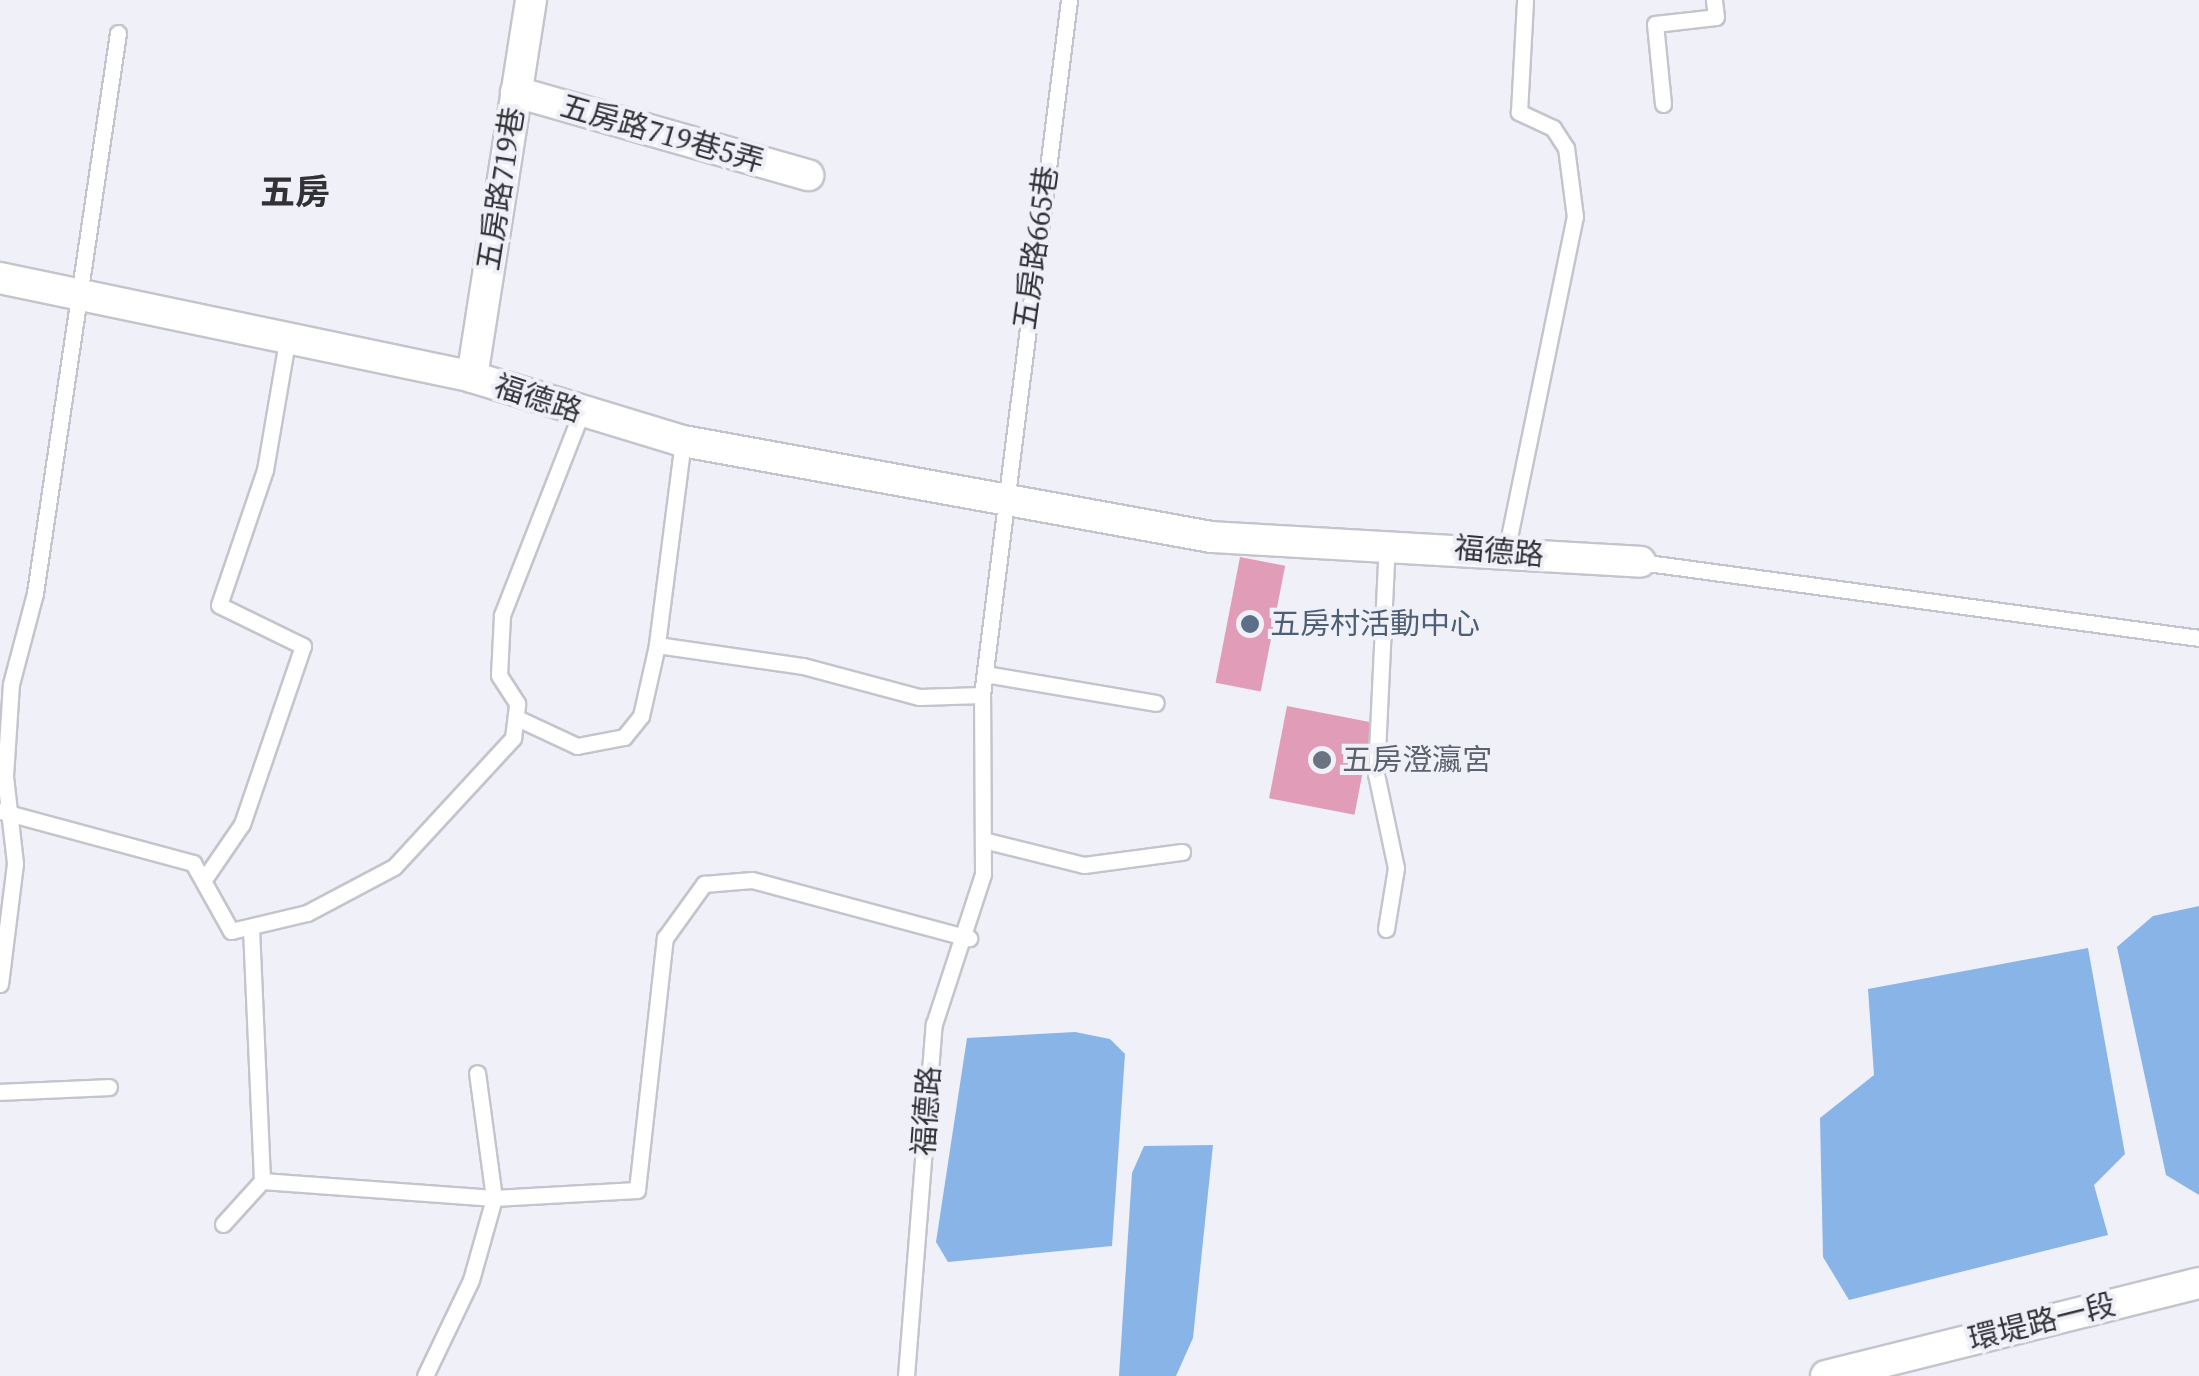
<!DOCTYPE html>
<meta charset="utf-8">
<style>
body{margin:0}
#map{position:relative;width:2199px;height:1376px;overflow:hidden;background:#f0f0f9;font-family:"Source Serif 4","Noto Sans TC",serif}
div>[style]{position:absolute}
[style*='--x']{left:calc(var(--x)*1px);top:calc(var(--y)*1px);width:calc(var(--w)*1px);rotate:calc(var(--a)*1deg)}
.water>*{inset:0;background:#89b4e7}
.building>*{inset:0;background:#e19db8;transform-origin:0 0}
.roads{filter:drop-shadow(2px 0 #c4c4cc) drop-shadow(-2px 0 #c4c4cc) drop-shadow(0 2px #c4c4cc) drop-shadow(0 -2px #c4c4cc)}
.service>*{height:15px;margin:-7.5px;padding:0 7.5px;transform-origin:7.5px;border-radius:7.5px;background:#fff}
.minor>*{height:30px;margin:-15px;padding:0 15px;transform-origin:15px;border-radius:15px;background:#fff}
.dots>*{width:28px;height:28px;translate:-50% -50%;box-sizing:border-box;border:5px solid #f0f0f9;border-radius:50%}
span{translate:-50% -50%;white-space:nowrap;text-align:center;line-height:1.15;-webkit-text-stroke:8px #f0f0f9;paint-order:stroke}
.street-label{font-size:30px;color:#323236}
.service-label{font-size:30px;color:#4e5e75}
.left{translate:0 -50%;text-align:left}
.worship-label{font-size:30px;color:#5b616d}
.quarter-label{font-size:35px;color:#323236;font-weight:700}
</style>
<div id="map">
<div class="water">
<div style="clip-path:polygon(2199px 906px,2199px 1195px,2166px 1175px,2117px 947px,2153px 916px)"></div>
<div style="clip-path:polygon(2088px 948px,2125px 1154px,2094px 1185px,2108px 1235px,1849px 1300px,1823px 1257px,1820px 1118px,1874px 1075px,1868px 989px)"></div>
<div style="clip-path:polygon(1075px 1032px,1110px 1039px,1125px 1054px,1112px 1246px,948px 1262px,936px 1242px,967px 1038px)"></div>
<div style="clip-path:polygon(1213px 1145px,1193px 1338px,1176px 1376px,1119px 1376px,1132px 1173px,1144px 1146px)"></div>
</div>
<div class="building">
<div style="left:1240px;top:557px;width:46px;height:128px;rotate:11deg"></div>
<div style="left:1287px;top:706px;width:87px;height:94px;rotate:11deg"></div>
</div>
<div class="roads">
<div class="service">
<div style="--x:1663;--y:104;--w:80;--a:-95.7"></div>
<div style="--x:1655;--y:24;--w:61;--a:-6.5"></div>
<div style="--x:1716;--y:17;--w:17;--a:-97"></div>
<div style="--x:683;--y:441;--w:206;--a:97.3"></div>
<div style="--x:657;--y:645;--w:148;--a:8.2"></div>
<div style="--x:803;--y:666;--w:120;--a:15"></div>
<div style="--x:919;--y:697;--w:63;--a:-1.8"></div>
<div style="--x:1506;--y:552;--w:342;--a:-78.4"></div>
<div style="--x:1575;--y:217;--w:70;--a:-97.4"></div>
<div style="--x:1566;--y:148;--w:24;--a:-123"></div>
<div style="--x:1553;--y:128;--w:38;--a:-155"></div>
<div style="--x:1519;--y:112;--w:112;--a:-86.9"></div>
<div style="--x:1640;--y:562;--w:564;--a:7.74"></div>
<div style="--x:985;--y:674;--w:173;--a:9.6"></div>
<div style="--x:519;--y:719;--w:64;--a:25"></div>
<div style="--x:577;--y:746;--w:48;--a:-10.8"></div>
<div style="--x:624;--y:737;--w:27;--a:-51"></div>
<div style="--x:641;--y:716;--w:73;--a:-77.3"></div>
<div style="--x:0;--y:811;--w:200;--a:15.1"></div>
<div style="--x:193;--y:863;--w:78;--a:60.8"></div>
<div style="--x:231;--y:931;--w:78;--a:-13.3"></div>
<div style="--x:307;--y:913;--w:98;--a:-27.9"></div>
<div style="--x:394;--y:867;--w:176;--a:-47.3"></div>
<div style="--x:513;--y:738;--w:35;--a:-83"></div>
<div style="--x:517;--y:703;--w:33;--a:-123"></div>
<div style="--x:499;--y:675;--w:60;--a:-87.1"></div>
<div style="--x:502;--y:615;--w:217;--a:-68.6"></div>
<div style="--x:983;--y:840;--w:104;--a:13.9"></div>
<div style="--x:1084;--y:865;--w:99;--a:-7.6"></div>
<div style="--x:205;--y:878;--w:65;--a:-55.6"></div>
<div style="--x:242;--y:824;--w:188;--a:-71.1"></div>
<div style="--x:303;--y:646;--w:93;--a:-154"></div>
<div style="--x:219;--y:605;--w:143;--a:-71.2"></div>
<div style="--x:265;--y:470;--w:136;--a:-80.3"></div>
<div style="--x:251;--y:928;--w:253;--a:87.5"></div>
<div style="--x:1386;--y:929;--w:62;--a:-80.7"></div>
<div style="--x:1396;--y:868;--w:96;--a:-102"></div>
<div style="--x:1376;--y:774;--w:231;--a:-87.3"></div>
<div style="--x:0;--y:984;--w:122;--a:-82.9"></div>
<div style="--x:15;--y:863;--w:88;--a:-96.6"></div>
<div style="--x:5;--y:776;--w:92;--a:-86.3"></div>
<div style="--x:11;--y:684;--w:94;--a:-75.2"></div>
<div style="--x:35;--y:593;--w:566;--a:-81.57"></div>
<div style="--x:0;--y:1092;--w:109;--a:-2.6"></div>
<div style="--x:223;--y:1224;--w:58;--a:-47.8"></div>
<div style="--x:262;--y:1181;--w:233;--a:4.2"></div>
<div style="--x:494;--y:1198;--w:143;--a:-3.2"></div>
<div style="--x:637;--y:1190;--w:254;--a:-83.7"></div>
<div style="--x:665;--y:938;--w:67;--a:-54.2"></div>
<div style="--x:704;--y:884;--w:48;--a:-4.8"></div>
<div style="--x:752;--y:880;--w:225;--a:15"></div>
<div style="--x:425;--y:1376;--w:106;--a:-64.4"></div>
<div style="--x:471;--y:1280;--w:85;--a:-74.3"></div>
<div style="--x:494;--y:1198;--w:126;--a:-97.7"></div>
<div style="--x:906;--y:1376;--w:353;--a:-85.5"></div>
<div style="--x:934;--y:1024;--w:158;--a:-71.9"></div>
<div style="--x:983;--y:874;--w:179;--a:-90.3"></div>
<div style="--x:982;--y:695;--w:700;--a:-82.86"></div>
</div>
<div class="minor">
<div style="--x:516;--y:92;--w:304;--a:15.9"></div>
<div style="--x:0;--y:278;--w:482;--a:11.8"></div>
<div style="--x:472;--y:377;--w:220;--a:16.9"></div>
<div style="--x:683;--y:441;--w:537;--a:10.3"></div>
<div style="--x:1211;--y:537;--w:430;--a:3.3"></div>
<div style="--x:472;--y:377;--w:382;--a:-81.1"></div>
<div style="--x:1826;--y:1376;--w:384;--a:-14"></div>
</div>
</div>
<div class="dots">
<div style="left:1250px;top:624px;background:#5c6f8a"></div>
<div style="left:1322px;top:760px;background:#6b7280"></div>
</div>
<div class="street-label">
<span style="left:662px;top:134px;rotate:16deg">五房路719巷5弄</span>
<span style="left:501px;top:189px;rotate:-81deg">五房路719巷</span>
<span style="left:1036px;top:248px;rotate:-82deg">五房路665巷</span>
<span style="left:538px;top:399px;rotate:18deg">福德路</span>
<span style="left:1499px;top:552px;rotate:5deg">福德路</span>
<span style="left:927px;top:1111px;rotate:-86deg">福德路</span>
<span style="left:2042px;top:1322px;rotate:-14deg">環堤路一段</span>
</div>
<div class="service-label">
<span class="left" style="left:1270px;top:624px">五房村活動中心</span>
</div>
<div class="worship-label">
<span class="left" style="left:1342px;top:760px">五房澄瀛宮</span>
</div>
<div class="quarter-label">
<span style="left:295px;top:192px">五房</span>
</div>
</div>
